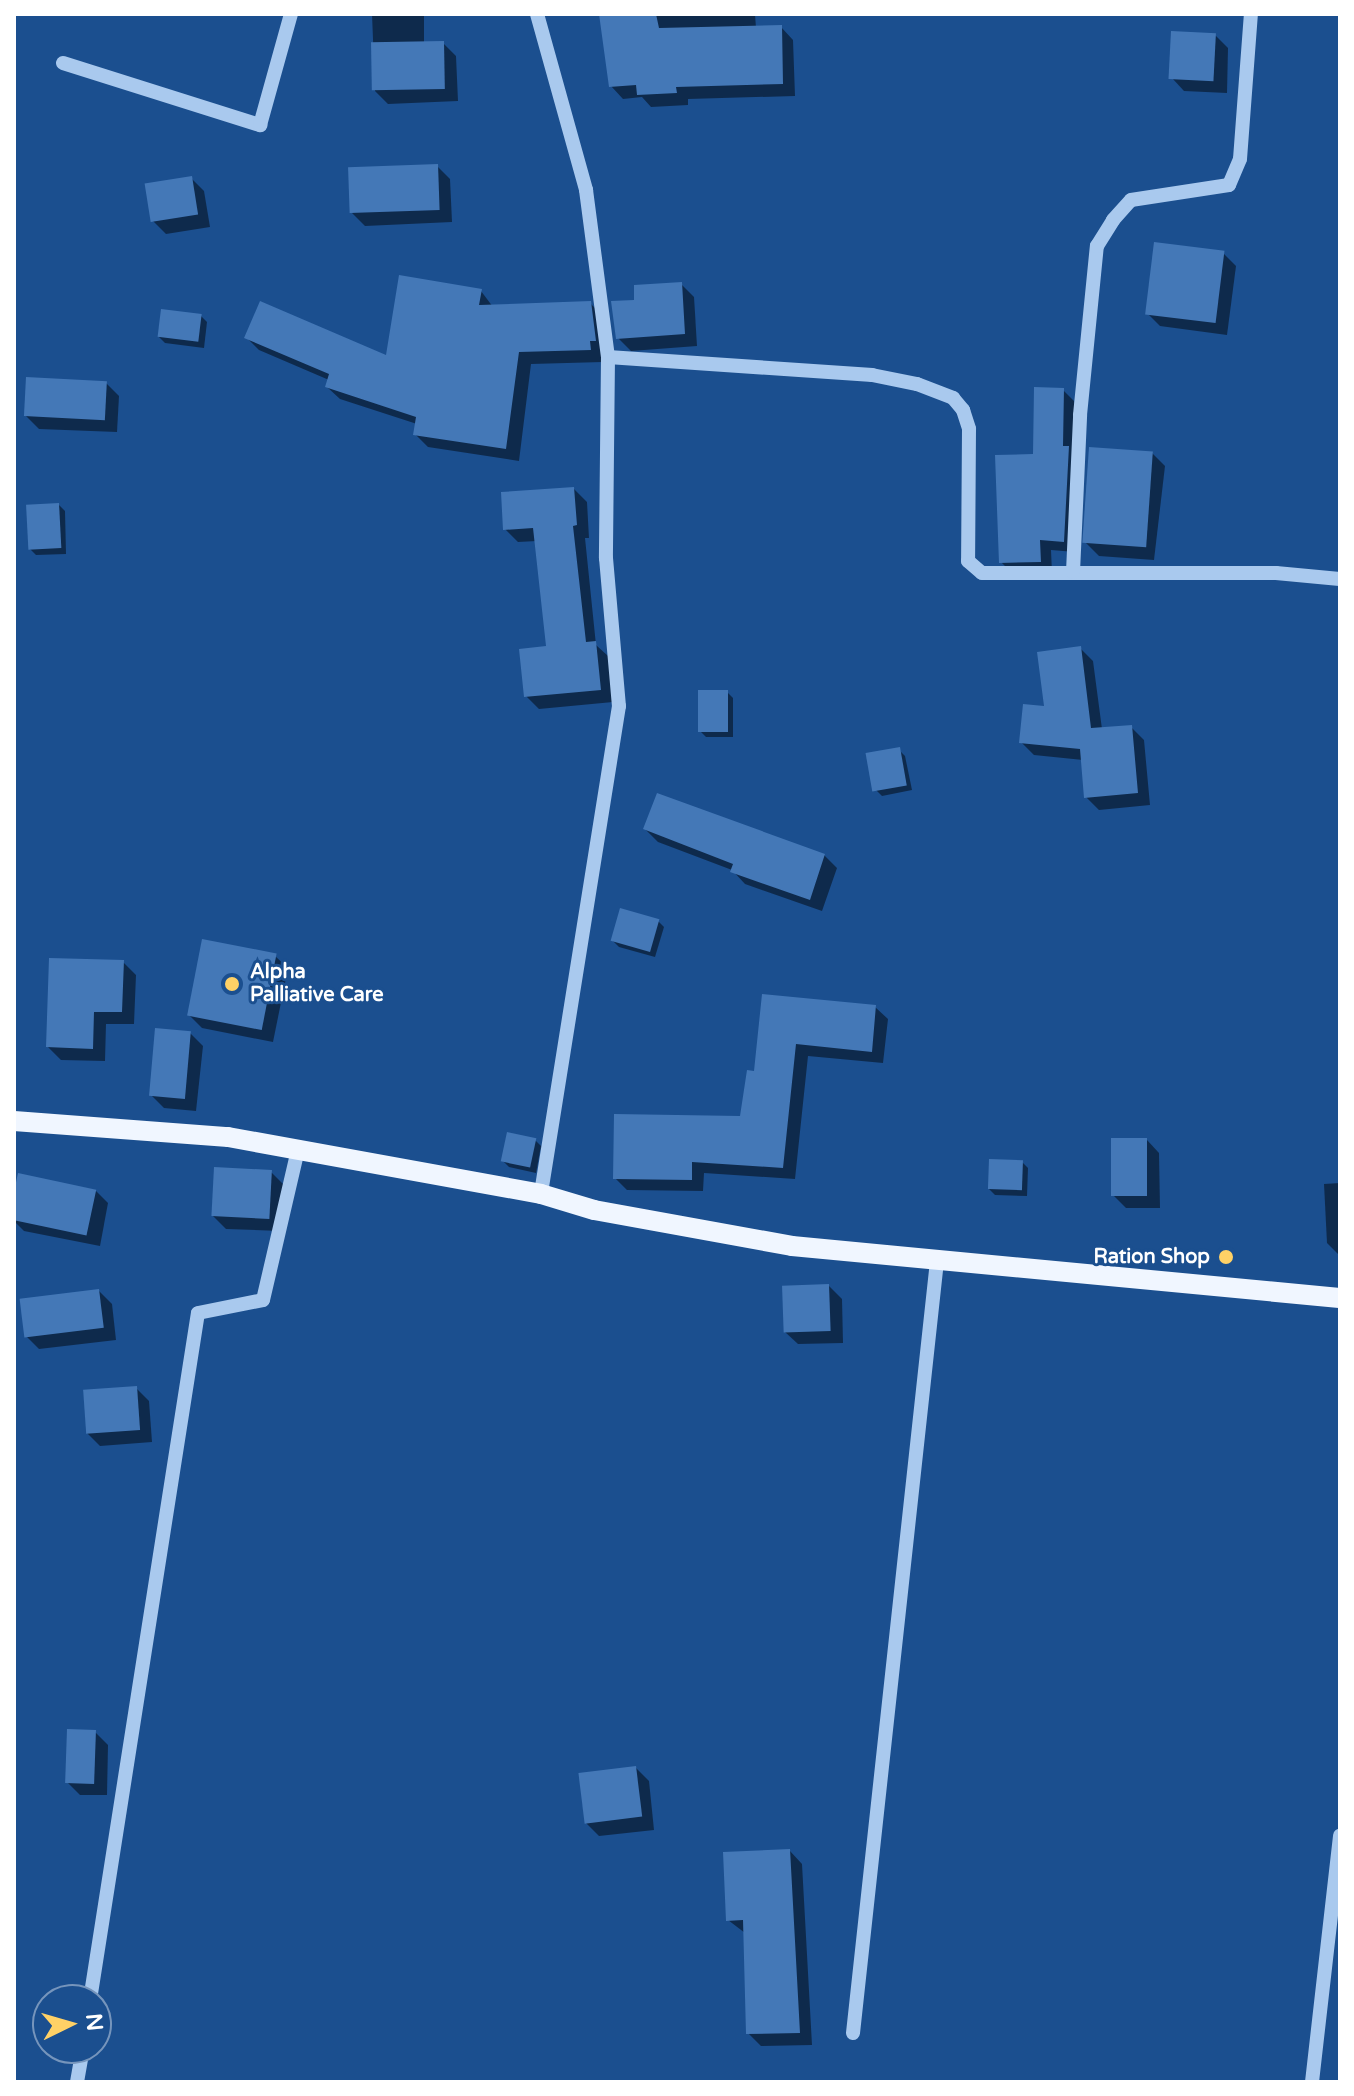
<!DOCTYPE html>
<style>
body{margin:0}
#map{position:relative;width:1354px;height:2096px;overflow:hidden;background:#1b4f8f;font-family:"Varela Round",sans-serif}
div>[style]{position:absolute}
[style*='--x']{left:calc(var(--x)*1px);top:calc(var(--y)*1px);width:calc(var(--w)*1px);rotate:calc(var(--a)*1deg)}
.shadow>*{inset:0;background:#0007}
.building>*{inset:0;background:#4478b7;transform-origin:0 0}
.minor>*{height:14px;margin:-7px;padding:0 7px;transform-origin:7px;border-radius:7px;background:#a9c9ee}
.major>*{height:20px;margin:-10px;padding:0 10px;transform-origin:10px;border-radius:10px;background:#f0f6ff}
.dots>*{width:22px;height:22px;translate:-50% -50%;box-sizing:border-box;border:4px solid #1b4f8f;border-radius:50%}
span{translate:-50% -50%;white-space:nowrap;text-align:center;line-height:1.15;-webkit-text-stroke:6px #1b4f8f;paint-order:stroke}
.poi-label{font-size:20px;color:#fff;font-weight:700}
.left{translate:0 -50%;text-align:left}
.right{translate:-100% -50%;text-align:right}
.frame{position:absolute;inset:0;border:16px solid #fff;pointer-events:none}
.north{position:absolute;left:32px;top:1984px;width:80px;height:80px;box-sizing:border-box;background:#1b4f8f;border:2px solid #7695bc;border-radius:50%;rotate:85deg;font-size:22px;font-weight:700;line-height:32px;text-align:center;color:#fff}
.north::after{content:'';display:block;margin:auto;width:28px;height:36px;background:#ffd166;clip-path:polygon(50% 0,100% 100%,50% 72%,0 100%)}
</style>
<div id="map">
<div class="shadow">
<div style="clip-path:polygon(372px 14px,424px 14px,424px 44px,443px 43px,456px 56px,458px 101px,388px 104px,375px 91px)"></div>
<div style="clip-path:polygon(601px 14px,755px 14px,756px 28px,781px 27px,793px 40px,795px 96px,688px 99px,688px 105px,651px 107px,642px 97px,623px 99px,611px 86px)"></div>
<div style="clip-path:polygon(1215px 35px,1228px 48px,1227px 93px,1184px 91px,1172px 78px)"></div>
<div style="clip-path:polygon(437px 166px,450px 179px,452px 222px,365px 226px,352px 213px)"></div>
<div style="clip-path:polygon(191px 178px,204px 191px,210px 227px,166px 234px,153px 221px)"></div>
<div style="clip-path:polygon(1223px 253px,1236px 266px,1227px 335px,1160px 326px,1147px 313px)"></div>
<div style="clip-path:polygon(681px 284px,694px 297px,697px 346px,631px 351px,618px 338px)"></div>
<div style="clip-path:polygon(481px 291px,493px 307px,590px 303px,603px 316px,603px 362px,531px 364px,519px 461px,428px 447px,415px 434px,417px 424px,340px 399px,327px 387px,329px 380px,259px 350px,246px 337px,387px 358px)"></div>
<div style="clip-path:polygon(201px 316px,207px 322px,204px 348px,165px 343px,159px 337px)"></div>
<div style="clip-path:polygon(106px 383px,119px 396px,117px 432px,39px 429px,26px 416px)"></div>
<div style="clip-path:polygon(1063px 390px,1074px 401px,1075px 552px,1051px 550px,1052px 573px,1013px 574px,1001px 562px)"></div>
<div style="clip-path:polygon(1152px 453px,1165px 466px,1154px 560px,1099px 556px,1086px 543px)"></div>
<div style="clip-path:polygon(574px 489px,587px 502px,589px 538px,585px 538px,596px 645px,608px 656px,613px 702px,539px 709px,526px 696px,548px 648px,537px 541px,518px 542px,505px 529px)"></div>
<div style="clip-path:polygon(59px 505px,65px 511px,66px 554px,36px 555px,30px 549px)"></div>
<div style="clip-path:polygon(1080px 648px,1093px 661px,1102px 729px,1131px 727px,1144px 740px,1150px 805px,1099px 810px,1086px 797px,1083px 760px,1034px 755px,1021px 742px,1046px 709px)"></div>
<div style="clip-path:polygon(727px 692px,733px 698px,733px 737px,706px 737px,700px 731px)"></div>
<div style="clip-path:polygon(899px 750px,905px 756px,912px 790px,882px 796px,876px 790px)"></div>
<div style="clip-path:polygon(645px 829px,824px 855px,837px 868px,822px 911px,745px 884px,732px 870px,658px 842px)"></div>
<div style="clip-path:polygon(658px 921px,664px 927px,655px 957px,619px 947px,613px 941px)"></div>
<div style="clip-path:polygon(275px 956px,288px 968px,273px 1042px,202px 1028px,189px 1015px)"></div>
<div style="clip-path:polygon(123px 962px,136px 975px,134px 1024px,106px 1024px,105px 1061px,61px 1060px,48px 1047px)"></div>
<div style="clip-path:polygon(764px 996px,875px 1007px,888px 1019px,883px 1063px,808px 1056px,795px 1179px,704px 1173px,703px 1191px,627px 1190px,615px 1178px,742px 1118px,755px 1074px)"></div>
<div style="clip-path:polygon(190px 1033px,203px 1046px,196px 1111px,164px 1108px,151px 1095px)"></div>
<div style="clip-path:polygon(535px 1140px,541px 1146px,536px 1173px,509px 1167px,503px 1161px)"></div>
<div style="clip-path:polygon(1147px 1140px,1159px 1153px,1160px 1208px,1126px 1208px,1113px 1195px)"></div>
<div style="clip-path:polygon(1022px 1162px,1028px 1168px,1027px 1196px,995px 1195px,989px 1189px)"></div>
<div style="clip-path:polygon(271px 1172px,284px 1185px,281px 1231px,226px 1229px,213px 1216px)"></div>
<div style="clip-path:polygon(20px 1175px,95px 1190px,108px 1203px,100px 1246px,24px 1231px,14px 1221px)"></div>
<div style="clip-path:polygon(1340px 1183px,1340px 1256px,1327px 1243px,1324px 1184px)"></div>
<div style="clip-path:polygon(829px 1286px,842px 1299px,843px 1343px,798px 1344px,785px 1332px)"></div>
<div style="clip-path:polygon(99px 1291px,112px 1304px,116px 1340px,39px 1349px,26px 1336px)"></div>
<div style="clip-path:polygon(136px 1388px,149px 1401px,152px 1442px,100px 1446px,87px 1433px)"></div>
<div style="clip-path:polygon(95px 1732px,108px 1745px,107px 1795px,80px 1795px,67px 1782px)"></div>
<div style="clip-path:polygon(636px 1768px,649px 1781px,654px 1830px,599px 1836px,586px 1823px)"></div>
<div style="clip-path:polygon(790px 1851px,802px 1864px,812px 2045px,761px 2046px,748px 2033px,745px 1933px,728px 1920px)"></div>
</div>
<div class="building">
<div style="clip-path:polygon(599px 14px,656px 14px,659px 28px,782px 25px,783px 84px,676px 87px,677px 93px,637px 95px,636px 85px,609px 87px)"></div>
<div style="left:1171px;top:31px;width:45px;height:48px;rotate:3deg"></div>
<div style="left:444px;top:41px;width:48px;height:73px;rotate:89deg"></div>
<div style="left:438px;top:164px;width:46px;height:90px;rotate:88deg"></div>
<div style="left:192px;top:176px;width:39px;height:48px;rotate:81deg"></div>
<div style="left:1154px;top:242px;width:71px;height:73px;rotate:7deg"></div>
<div style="clip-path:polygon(399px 275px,482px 289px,479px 305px,591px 301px,596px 341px,590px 341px,591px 350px,519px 352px,506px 449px,413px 435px,416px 417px,325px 387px,329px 374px,244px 338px,260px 301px,386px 355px)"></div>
<div style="clip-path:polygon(682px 282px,685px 334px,616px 339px,611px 301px,634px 300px,634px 285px)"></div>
<div style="left:161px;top:309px;width:41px;height:28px;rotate:7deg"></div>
<div style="left:26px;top:377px;width:81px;height:39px;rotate:3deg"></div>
<div style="clip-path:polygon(1034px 387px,1064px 388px,1063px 446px,1069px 446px,1064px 542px,1040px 540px,1041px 562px,999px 563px,995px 455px,1033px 454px)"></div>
<div style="left:1089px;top:447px;width:64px;height:96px;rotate:4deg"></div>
<div style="clip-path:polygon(574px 487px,577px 525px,573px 526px,586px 642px,596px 641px,601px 690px,524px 697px,519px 649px,546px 646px,533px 528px,503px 530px,501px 492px)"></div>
<div style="left:59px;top:503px;width:45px;height:33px;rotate:87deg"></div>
<div style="clip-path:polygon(1081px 646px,1091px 728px,1132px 725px,1138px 793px,1084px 798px,1080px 749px,1019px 743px,1023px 704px,1044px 706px,1037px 652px)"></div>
<div style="left:698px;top:690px;width:30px;height:42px"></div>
<div style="left:900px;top:747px;width:39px;height:35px;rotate:80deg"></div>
<div style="clip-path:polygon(657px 793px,825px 854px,810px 900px,730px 872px,733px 864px,643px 829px)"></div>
<div style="left:620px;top:908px;width:41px;height:34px;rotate:16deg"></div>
<div style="left:202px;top:939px;width:76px;height:78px;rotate:11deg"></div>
<div style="clip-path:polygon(49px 958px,124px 960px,122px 1012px,94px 1012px,93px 1049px,46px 1047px)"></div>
<div style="clip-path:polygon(762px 994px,876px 1005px,872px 1052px,796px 1044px,783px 1168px,692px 1162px,692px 1180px,613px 1179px,614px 1114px,740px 1116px,747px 1070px,754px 1071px)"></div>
<div style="left:155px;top:1028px;width:36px;height:68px;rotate:5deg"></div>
<div style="left:507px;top:1132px;width:30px;height:30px;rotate:12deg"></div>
<div style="left:1111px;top:1138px;width:36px;height:58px"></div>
<div style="left:989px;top:1159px;width:34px;height:30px;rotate:2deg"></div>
<div style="left:214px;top:1167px;width:58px;height:49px;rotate:3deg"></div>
<div style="left:18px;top:1173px;width:80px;height:47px;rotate:12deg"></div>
<div style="left:829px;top:1284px;width:47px;height:47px;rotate:88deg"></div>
<div style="left:99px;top:1289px;width:39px;height:80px;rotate:83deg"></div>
<div style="left:137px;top:1386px;width:44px;height:54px;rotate:86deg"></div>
<div style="left:67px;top:1729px;width:29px;height:54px;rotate:2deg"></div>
<div style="left:636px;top:1766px;width:51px;height:58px;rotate:83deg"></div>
<div style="clip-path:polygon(790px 1849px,800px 2033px,746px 2034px,743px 1920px,726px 1921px,723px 1852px)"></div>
</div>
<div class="minor">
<div style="--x:537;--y:14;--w:183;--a:74.4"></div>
<div style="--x:586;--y:190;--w:168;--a:82.5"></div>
<div style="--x:608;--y:357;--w:201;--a:90.6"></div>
<div style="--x:606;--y:558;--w:149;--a:85"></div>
<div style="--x:619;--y:706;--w:494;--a:99.1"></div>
<div style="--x:63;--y:63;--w:207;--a:17.5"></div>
<div style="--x:260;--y:125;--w:115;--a:-74.4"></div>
<div style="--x:608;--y:357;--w:265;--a:3.9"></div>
<div style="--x:872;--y:375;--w:46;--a:11.3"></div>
<div style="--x:917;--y:384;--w:39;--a:21"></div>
<div style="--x:953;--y:398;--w:16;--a:50"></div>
<div style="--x:963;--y:410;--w:20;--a:72"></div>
<div style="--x:969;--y:429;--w:132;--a:90.4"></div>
<div style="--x:968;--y:561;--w:18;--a:41"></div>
<div style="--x:982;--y:573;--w:294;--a:0"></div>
<div style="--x:1276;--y:573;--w:64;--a:5.4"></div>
<div style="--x:1073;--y:572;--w:157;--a:-87.4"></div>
<div style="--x:1080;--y:415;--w:170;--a:-84.3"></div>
<div style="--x:1097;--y:246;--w:31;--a:-58"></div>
<div style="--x:1113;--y:220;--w:27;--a:-48"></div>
<div style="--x:1131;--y:200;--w:99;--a:-8.7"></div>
<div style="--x:1229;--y:185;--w:28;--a:-67"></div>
<div style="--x:1240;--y:159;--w:145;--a:-85.7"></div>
<div style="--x:90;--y:2000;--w:695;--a:-81.07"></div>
<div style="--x:198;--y:1313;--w:66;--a:-11.3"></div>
<div style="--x:263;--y:1300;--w:154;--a:-76.9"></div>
<div style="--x:853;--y:2033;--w:777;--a:-83.79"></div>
<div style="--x:77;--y:2082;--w:35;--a:-80"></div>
<div style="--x:1312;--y:2082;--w:248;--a:-83.5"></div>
</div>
<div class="major">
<div style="--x:14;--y:1121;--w:215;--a:4.3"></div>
<div style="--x:228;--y:1137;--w:318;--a:10.3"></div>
<div style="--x:541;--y:1194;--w:55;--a:16.8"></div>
<div style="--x:594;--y:1210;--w:201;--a:10.3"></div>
<div style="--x:792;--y:1246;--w:550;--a:5.42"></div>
</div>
<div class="dots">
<div style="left:232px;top:984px;background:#ffd166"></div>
<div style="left:1226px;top:1257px;background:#ffd166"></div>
</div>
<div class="poi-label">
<span class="left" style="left:250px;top:984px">Alpha<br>Palliative Care</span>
<span class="right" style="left:1210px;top:1257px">Ration Shop</span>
</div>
<div class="frame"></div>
<div class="north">N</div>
</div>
